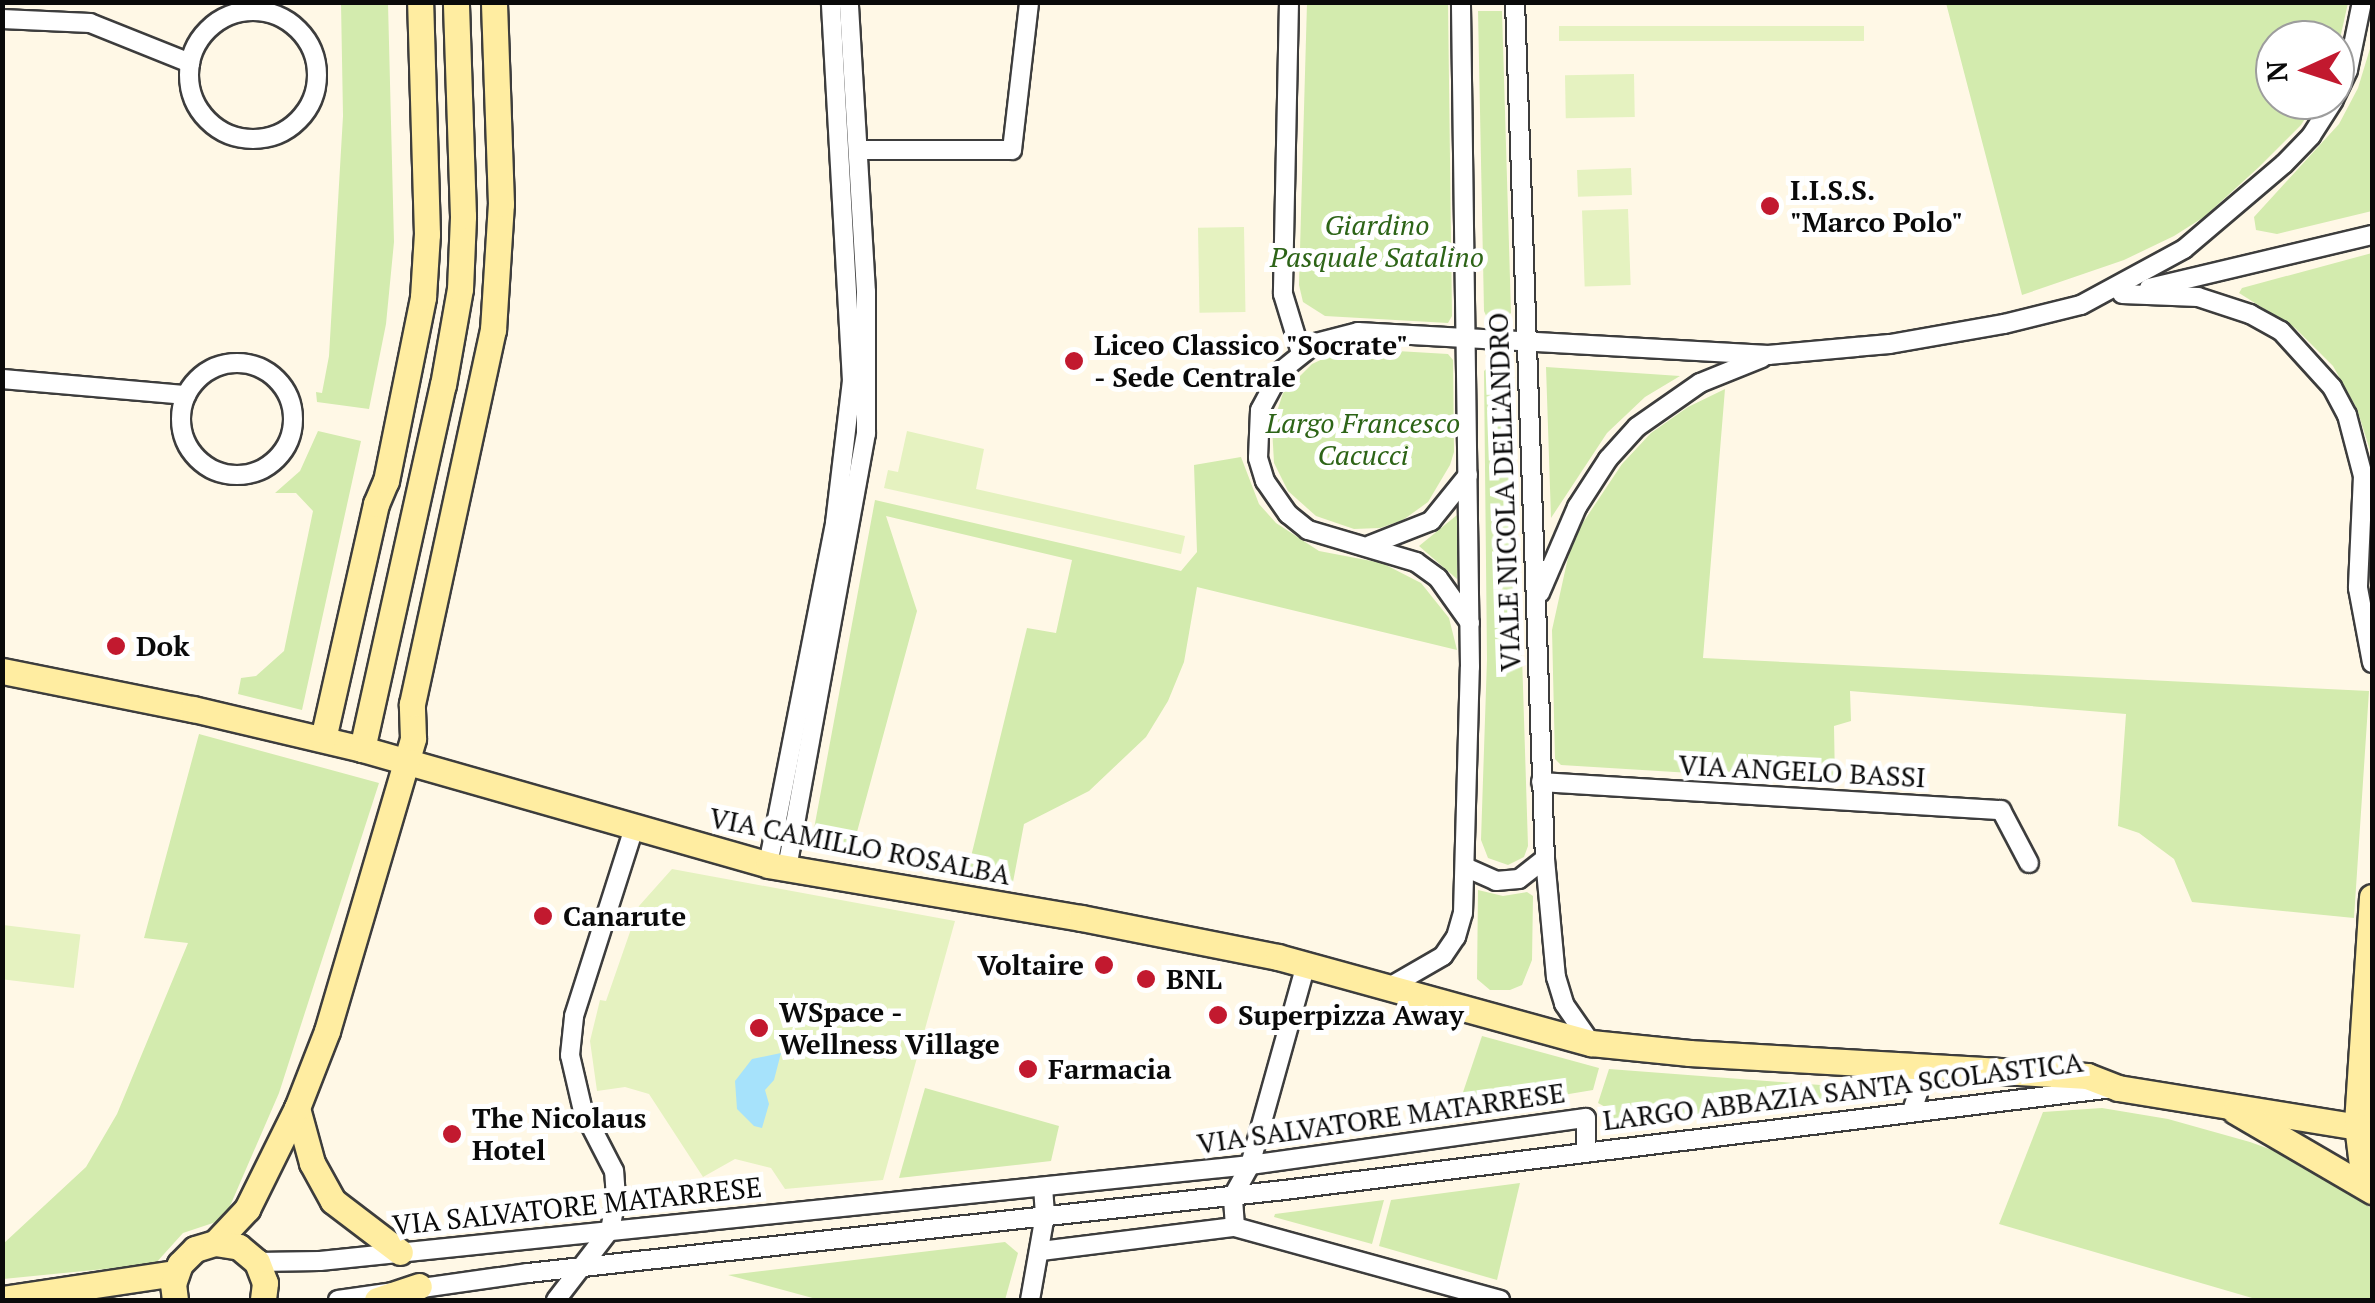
<!DOCTYPE html>
<style>
body{margin:0}
#map{position:relative;width:2375px;height:1303px;overflow:hidden;background:#fff8e6;font-family:"PT Serif",serif}
div>[style]{position:absolute}
[style*='--x']{left:calc(var(--x)*1px);top:calc(var(--y)*1px);width:calc(var(--w)*1px);rotate:calc(var(--a)*1deg)}
.green>*{inset:0;background:#d3ebae}
.pitch>*{inset:0;background:#e5f2c0;transform-origin:0 0}
.water>*{inset:0;background:#a6e2fb}
.roads{filter:drop-shadow(2px 0 #3d3d3d) drop-shadow(-2px 0 #3d3d3d) drop-shadow(0 2px #3d3d3d) drop-shadow(0 -2px #3d3d3d)}
.street>*{height:18px;margin:-9px;padding:0 9px;transform-origin:9px;border-radius:9px;background:#fff}
.street>.ring{margin:-9px;padding:0;box-sizing:content-box;background:none;border:18px solid #fff;border-radius:50%}
.secondary>*{height:25px;margin:-12.5px;padding:0 12.5px;transform-origin:12.5px;border-radius:12.5px;background:#ffeda1}
.dots>*{width:28px;height:28px;translate:-50% -50%;box-sizing:border-box;border:5px solid #fff;border-radius:50%}
span{translate:-50% -50%;white-space:nowrap;text-align:center;line-height:1.15;-webkit-text-stroke:10px #fff;paint-order:stroke}
.poi-label{font-size:28px;color:#0a0a0a;font-weight:700}
.left{translate:0 -50%;text-align:left}
.right{translate:-100% -50%;text-align:right}
.park-label{font-size:28px;color:#2d6417;font-style:italic}
.street-label{font-size:28px;color:#0a0a0a}
.frame{position:absolute;inset:0;border:5px solid #0a0a0a;pointer-events:none}
.north{position:absolute;left:2255px;top:20px;width:100px;height:100px;box-sizing:border-box;background:#fff;border:2px solid #9d9d9d;border-radius:50%;rotate:267deg;font-size:28px;font-weight:700;line-height:40px;text-align:center;color:#0a0a0a}
.north::after{content:'';display:block;margin:auto;width:35px;height:45px;background:#c2192f;clip-path:polygon(50% 0,100% 100%,50% 72%,0 100%)}
</style>
<div id="map">
<div class="green">
<div style="clip-path:polygon(341px 3px,388px 3px,394px 242px,386px 324px,369px 409px,317px 402px,316px 392px,322px 393px,329px 356px,343px 116px)"></div>
<div style="clip-path:polygon(1307px 3px,1448px 3px,1452px 316px,1448px 323px,1325px 316px,1303px 302px,1299px 285px)"></div>
<div style="clip-path:polygon(1946px 3px,1946px 2px,2348px 3px,2335px 61px,2335px 40px,2275px 40px,2275px 100px,2317px 100px,2301px 125px,2259px 167px,2204px 217px,2174px 236px,2124px 260px,2022px 295px)"></div>
<div style="clip-path:polygon(1478px 11px,1502px 11px,1511px 313px,1504px 319px,1487px 318px,1484px 311px)"></div>
<div style="clip-path:polygon(2372px 42px,2372px 211px,2277px 234px,2256px 230px,2254px 217px,2339px 124px,2358px 88px)"></div>
<div style="clip-path:polygon(2372px 253px,2372px 457px,2357px 409px,2333px 366px,2295px 328px,2239px 293px,2242px 288px)"></div>
<div style="clip-path:polygon(1346px 348px,1448px 354px,1453px 360px,1454px 452px,1450px 465px,1428px 502px,1403px 520px,1380px 528px,1354px 529px,1316px 516px,1288px 491px,1274px 463px,1272px 427px,1283px 393px,1312px 364px)"></div>
<div style="clip-path:polygon(1490px 365px,1513px 369px,1528px 846px,1524px 857px,1508px 865px,1488px 858px,1481px 840px,1487px 659px,1484px 371px)"></div>
<div style="clip-path:polygon(1546px 367px,1680px 376px,1645px 397px,1607px 433px,1551px 518px)"></div>
<div style="clip-path:polygon(1725px 389px,1703px 658px,2369px 691px,2354px 918px,2192px 902px,2174px 859px,2139px 833px,2118px 826px,2126px 714px,1850px 691px,1851px 721px,1834px 726px,1835px 782px,1561px 765px,1555px 759px,1552px 630px,1569px 553px,1580px 527px,1622px 464px,1651px 433px,1688px 407px)"></div>
<div style="clip-path:polygon(318px 431px,361px 441px,302px 710px,238px 694px,241px 678px,256px 676px,284px 651px,313px 511px,296px 493px,275px 493px,300px 471px)"></div>
<div style="clip-path:polygon(1241px 457px,1259px 504px,1276px 523px,1319px 551px,1382px 563px,1421px 583px,1449px 618px,1457px 650px,1197px 587px,1184px 662px,1168px 701px,1146px 737px,1089px 791px,1024px 824px,1013px 882px,967px 873px,1027px 628px,1056px 633px,1072px 560px,886px 516px,917px 611px,851px 854px,811px 845px,875px 500px,1181px 571px,1197px 552px,1194px 465px)"></div>
<div style="clip-path:polygon(1457px 515px,1457px 579px,1419px 546px)"></div>
<div style="clip-path:polygon(199px 734px,379px 783px,279px 1093px,227px 1213px,219px 1221px,183px 1233px,155px 1264px,3px 1279px,3px 1244px,86px 1167px,117px 1114px,188px 943px,144px 938px)"></div>
<div style="clip-path:polygon(1478px 890px,1503px 896px,1527px 892px,1533px 896px,1532px 960px,1522px 985px,1510px 990px,1490px 990px,1477px 979px)"></div>
<div style="clip-path:polygon(1482px 1036px,1599px 1068px,1593px 1090px,1456px 1113px)"></div>
<div style="clip-path:polygon(1609px 1069px,1873px 1089px,1873px 1096px,1610px 1127px,1607px 1108px,1598px 1103px)"></div>
<div style="clip-path:polygon(925px 1088px,1059px 1126px,1051px 1161px,899px 1178px)"></div>
<div style="clip-path:polygon(2102px 1108px,2168px 1119px,2250px 1142px,2286px 1155px,2348px 1191px,2372px 1209px,2372px 1300px,2259px 1300px,1999px 1224px,2043px 1112px)"></div>
<div style="clip-path:polygon(1520px 1183px,1497px 1280px,1379px 1246px,1391px 1200px)"></div>
<div style="clip-path:polygon(1384px 1200px,1372px 1244px,1274px 1217px,1275px 1214px)"></div>
<div style="clip-path:polygon(1005px 1242px,1018px 1253px,1005px 1300px,820px 1300px,728px 1275px)"></div>
</div>
<div class="pitch">
<div style="left:1864px;top:26px;width:15px;height:305px;rotate:90deg"></div>
<div style="left:1634px;top:74px;width:43px;height:69px;rotate:89deg"></div>
<div style="left:1631px;top:168px;width:27px;height:54px;rotate:88deg"></div>
<div style="left:1628px;top:209px;width:76px;height:46px;rotate:88deg"></div>
<div style="left:1244px;top:227px;width:85px;height:46px;rotate:89deg"></div>
<div style="clip-path:polygon(907px 431px,984px 449px,976px 489px,1185px 536px,1181px 554px,884px 488px,888px 470px,898px 472px)"></div>
<div style="clip-path:polygon(672px 869px,955px 921px,883px 1180px,785px 1189px,771px 1168px,735px 1159px,703px 1177px,649px 1094px,625px 1087px,597px 1091px,590px 1041px,600px 1000px,606px 1001px,639px 906px)"></div>
<div style="left:3px;top:925px;width:78px;height:54px;rotate:7deg"></div>
</div>
<div class="water">
<div style="clip-path:polygon(781px 1053px,774px 1080px,765px 1090px,769px 1104px,762px 1128px,754px 1126px,737px 1109px,735px 1081px,752px 1059px)"></div>
</div>
<div class="roads">
<div class="street">
<div style="--x:1289;--y:2;--w:292;--a:91.2"></div>
<div style="--x:1283;--y:294;--w:62;--a:73"></div>
<div style="--x:1515;--y:2;--w:858;--a:88"></div>
<div style="--x:1545;--y:859;--w:119;--a:84.7"></div>
<div style="--x:1556;--y:977;--w:28;--a:73"></div>
<div style="--x:1564;--y:1004;--w:47;--a:55.3"></div>
<div class="ring" style="left:189px;top:11px;width:110px;height:110px"></div>
<div style="--x:2;--y:19;--w:88;--a:2.6"></div>
<div style="--x:90;--y:23;--w:108;--a:21.8"></div>
<div style="--x:2335;--y:97;--w:30;--a:-64"></div>
<div style="--x:2348;--y:70;--w:69;--a:-78.4"></div>
<div style="--x:858;--y:150;--w:154;--a:0"></div>
<div style="--x:1012;--y:150;--w:149;--a:-83.4"></div>
<div style="--x:2149;--y:288;--w:229;--a:-13.4"></div>
<div style="--x:2122;--y:294;--w:76;--a:2.3"></div>
<div style="--x:2198;--y:297;--w:55;--a:18.1"></div>
<div style="--x:2250;--y:314;--w:35;--a:29"></div>
<div style="--x:2281;--y:331;--w:76;--a:47.7"></div>
<div style="--x:2332;--y:387;--w:32;--a:62"></div>
<div style="--x:2347;--y:415;--w:63;--a:75.3"></div>
<div style="--x:2363;--y:476;--w:112;--a:92.6"></div>
<div style="--x:2358;--y:588;--w:76;--a:79.4"></div>
<div class="ring" style="left:181px;top:363px;width:94px;height:94px"></div>
<div style="--x:2;--y:379;--w:185;--a:5"></div>
<div style="--x:1370;--y:545;--w:66;--a:-21.5"></div>
<div style="--x:1431;--y:521;--w:59;--a:-51.2"></div>
<div style="--x:1540;--y:593;--w:94;--a:-66.7"></div>
<div style="--x:1577;--y:507;--w:57;--a:-57.1"></div>
<div style="--x:1608;--y:459;--w:43;--a:-47.8"></div>
<div style="--x:1637;--y:427;--w:77;--a:-34.9"></div>
<div style="--x:1700;--y:383;--w:67;--a:-22"></div>
<div style="--x:1470;--y:623;--w:55;--a:-125.4"></div>
<div style="--x:1438;--y:578;--w:27;--a:-144"></div>
<div style="--x:1416;--y:562;--w:113;--a:-163.5"></div>
<div style="--x:1308;--y:530;--w:26;--a:-141"></div>
<div style="--x:1288;--y:514;--w:40;--a:-124.9"></div>
<div style="--x:1265;--y:481;--w:24;--a:-107"></div>
<div style="--x:1258;--y:458;--w:48;--a:-87.6"></div>
<div style="--x:1260;--y:410;--w:44;--a:-61.7"></div>
<div style="--x:1281;--y:371;--w:45;--a:-38.7"></div>
<div style="--x:1316;--y:343;--w:43;--a:-14.7"></div>
<div style="--x:1358;--y:332;--w:411;--a:3.2"></div>
<div style="--x:1768;--y:355;--w:122;--a:-5.2"></div>
<div style="--x:1890;--y:344;--w:116;--a:-10"></div>
<div style="--x:2004;--y:324;--w:79;--a:-13.9"></div>
<div style="--x:2081;--y:305;--w:117;--a:-28.5"></div>
<div style="--x:2184;--y:249;--w:131;--a:-40.4"></div>
<div style="--x:2284;--y:164;--w:39;--a:-46"></div>
<div style="--x:2311;--y:136;--w:43;--a:-57.4"></div>
<div style="--x:1541;--y:782;--w:461;--a:3.5"></div>
<div style="--x:2001;--y:810;--w:60;--a:62.2"></div>
<div style="--x:768;--y:865;--w:349;--a:-78.9"></div>
<div style="--x:835;--y:523;--w:143;--a:-83.2"></div>
<div style="--x:852;--y:381;--w:380;--a:-93.2"></div>
<div style="--x:1465;--y:867;--w:34;--a:24"></div>
<div style="--x:1496;--y:881;--w:23;--a:-5"></div>
<div style="--x:1519;--y:879;--w:33;--a:-38"></div>
<div style="--x:787;--y:868;--w:441;--a:-79.7"></div>
<div style="--x:866;--y:434;--w:142;--a:-90"></div>
<div style="--x:866;--y:292;--w:290;--a:-93.4"></div>
<div style="--x:1391;--y:986;--w:60;--a:-30"></div>
<div style="--x:1443;--y:956;--w:23;--a:-56"></div>
<div style="--x:1456;--y:937;--w:25;--a:-74"></div>
<div style="--x:1463;--y:913;--w:246;--a:-88.4"></div>
<div style="--x:1470;--y:667;--w:665;--a:-90.78"></div>
<div style="--x:1912;--y:1111;--w:19;--a:-72"></div>
<div style="--x:1918;--y:1093;--w:26;--a:-92"></div>
<div style="--x:1235;--y:1227;--w:31;--a:-94"></div>
<div style="--x:1233;--y:1196;--w:35;--a:-61"></div>
<div style="--x:1250;--y:1165;--w:209;--a:-74.4"></div>
<div style="--x:1041;--y:1251;--w:195;--a:-7.1"></div>
<div style="--x:1235;--y:1227;--w:275;--a:15.4"></div>
<div style="--x:257;--y:1262;--w:63;--a:-0.9"></div>
<div style="--x:320;--y:1261;--w:935;--a:-5.89"></div>
<div style="--x:1250;--y:1165;--w:339;--a:-8"></div>
<div style="--x:1586;--y:1118;--w:33;--a:90"></div>
<div style="--x:338;--y:1300;--w:192;--a:-8.1"></div>
<div style="--x:528;--y:1273;--w:752;--a:-6.26"></div>
<div style="--x:1276;--y:1191;--w:842;--a:-7.02"></div>
<div style="--x:556;--y:1300;--w:88;--a:-52.4"></div>
<div style="--x:610;--y:1230;--w:33;--a:-79"></div>
<div style="--x:616;--y:1198;--w:27;--a:-94"></div>
<div style="--x:614;--y:1171;--w:68;--a:-117.3"></div>
<div style="--x:583;--y:1111;--w:57;--a:-103.1"></div>
<div style="--x:570;--y:1055;--w:39;--a:-84"></div>
<div style="--x:574;--y:1016;--w:197;--a:-72.3"></div>
<div style="--x:1030;--y:1300;--w:86;--a:-80"></div>
<div style="--x:1045;--y:1215;--w:27;--a:-94"></div>
</div>
<div class="secondary">
<div style="--x:2;--y:671;--w:195;--a:11.3"></div>
<div style="--x:193;--y:709;--w:174;--a:13.3"></div>
<div style="--x:362;--y:749;--w:422;--a:15.9"></div>
<div style="--x:768;--y:865;--w:317;--a:9.6"></div>
<div style="--x:1081;--y:918;--w:201;--a:11.2"></div>
<div style="--x:1278;--y:957;--w:325;--a:15.4"></div>
<div style="--x:1591;--y:1043;--w:99;--a:5.8"></div>
<div style="--x:1689;--y:1053;--w:399;--a:3.3"></div>
<div style="--x:2087;--y:1076;--w:33;--a:21"></div>
<div style="--x:2118;--y:1088;--w:257;--a:9.2"></div>
<div style="--x:323;--y:739;--w:241;--a:-77.3"></div>
<div style="--x:376;--y:504;--w:25;--a:-67"></div>
<div style="--x:386;--y:481;--w:188;--a:-78.6"></div>
<div style="--x:423;--y:297;--w:63;--a:-86.4"></div>
<div style="--x:427;--y:234;--w:232;--a:-91.7"></div>
<div style="--x:362;--y:749;--w:373;--a:-77.5"></div>
<div style="--x:443;--y:385;--w:97;--a:-80"></div>
<div style="--x:460;--y:289;--w:73;--a:-87.6"></div>
<div style="--x:463;--y:216;--w:214;--a:-91.9"></div>
<div style="--x:2372;--y:897;--w:228;--a:93.8"></div>
<div style="--x:2357;--y:1125;--w:48;--a:82.9"></div>
<div style="--x:2363;--y:1173;--w:17;--a:59"></div>
<div style="--x:297;--y:1108;--w:57;--a:74.7"></div>
<div style="--x:312;--y:1163;--w:43;--a:61.1"></div>
<div style="--x:333;--y:1201;--w:84;--a:37.3"></div>
<div style="--x:2235;--y:1111;--w:159;--a:30.3"></div>
<div style="--x:215;--y:1243;--w:47;--a:-46.7"></div>
<div style="--x:247;--y:1209;--w:113;--a:-63.7"></div>
<div style="--x:297;--y:1108;--w:83;--a:-68.7"></div>
<div style="--x:327;--y:1031;--w:305;--a:-73.6"></div>
<div style="--x:413;--y:738;--w:34;--a:-92"></div>
<div style="--x:412;--y:704;--w:383;--a:-77.8"></div>
<div style="--x:493;--y:330;--w:126;--a:-86.4"></div>
<div style="--x:501;--y:204;--w:202;--a:-92"></div>
<div style="--x:2;--y:1299;--w:176;--a:-8.5"></div>
<div style="--x:175;--y:1300;--w:16;--a:-97"></div>
<div style="--x:173;--y:1284;--w:21;--a:-71"></div>
<div style="--x:180;--y:1264;--w:21;--a:-45"></div>
<div style="--x:195;--y:1249;--w:21;--a:-17"></div>
<div style="--x:215;--y:1243;--w:24;--a:9"></div>
<div style="--x:239;--y:1247;--w:23;--a:40"></div>
<div style="--x:257;--y:1262;--w:22;--a:69"></div>
<div style="--x:265;--y:1283;--w:17;--a:97"></div>
<div style="--x:377;--y:1300;--w:44;--a:-18.4"></div>
</div>
</div>
<div class="dots">
<div style="left:1770px;top:206px;background:#c2192f"></div>
<div style="left:1074px;top:361px;background:#c2192f"></div>
<div style="left:116px;top:646px;background:#c2192f"></div>
<div style="left:543px;top:916px;background:#c2192f"></div>
<div style="left:1104px;top:965px;background:#c2192f"></div>
<div style="left:1146px;top:979px;background:#c2192f"></div>
<div style="left:1218px;top:1015px;background:#c2192f"></div>
<div style="left:759px;top:1028px;background:#c2192f"></div>
<div style="left:1028px;top:1069px;background:#c2192f"></div>
<div style="left:452px;top:1134px;background:#c2192f"></div>
</div>
<div class="poi-label">
<span class="left" style="left:1790px;top:206px">I.I.S.S.<br>"Marco Polo"</span>
<span class="left" style="left:1094px;top:361px">Liceo Classico "Socrate"<br>- Sede Centrale</span>
<span class="left" style="left:136px;top:646px">Dok</span>
<span class="left" style="left:563px;top:916px">Canarute</span>
<span class="right" style="left:1084px;top:965px">Voltaire</span>
<span class="left" style="left:1166px;top:979px">BNL</span>
<span class="left" style="left:779px;top:1028px">WSpace -<br>Wellness Village</span>
<span class="left" style="left:1238px;top:1015px">Superpizza Away</span>
<span class="left" style="left:1048px;top:1069px">Farmacia</span>
<span class="left" style="left:472px;top:1134px">The Nicolaus<br>Hotel</span>
</div>
<div class="park-label">
<span style="left:1377px;top:241px">Giardino<br>Pasquale Satalino</span>
<span style="left:1363px;top:439px">Largo Francesco<br>Cacucci</span>
</div>
<div class="street-label">
<span style="left:1504px;top:492px;rotate:-92deg">VIALE NICOLA DELL'ANDRO</span>
<span style="left:1802px;top:771px;rotate:3deg">VIA ANGELO BASSI</span>
<span style="left:860px;top:846px;rotate:11deg">VIA CAMILLO ROSALBA</span>
<span style="left:1843px;top:1091px;rotate:-7deg">LARGO ABBAZIA SANTA SCOLASTICA</span>
<span style="left:1381px;top:1118px;rotate:-8deg">VIA SALVATORE MATARRESE</span>
<span style="left:577px;top:1206px;rotate:-6deg">VIA SALVATORE MATARRESE</span>
</div>
<div class="frame"></div>
<div class="north">N</div>
</div>
